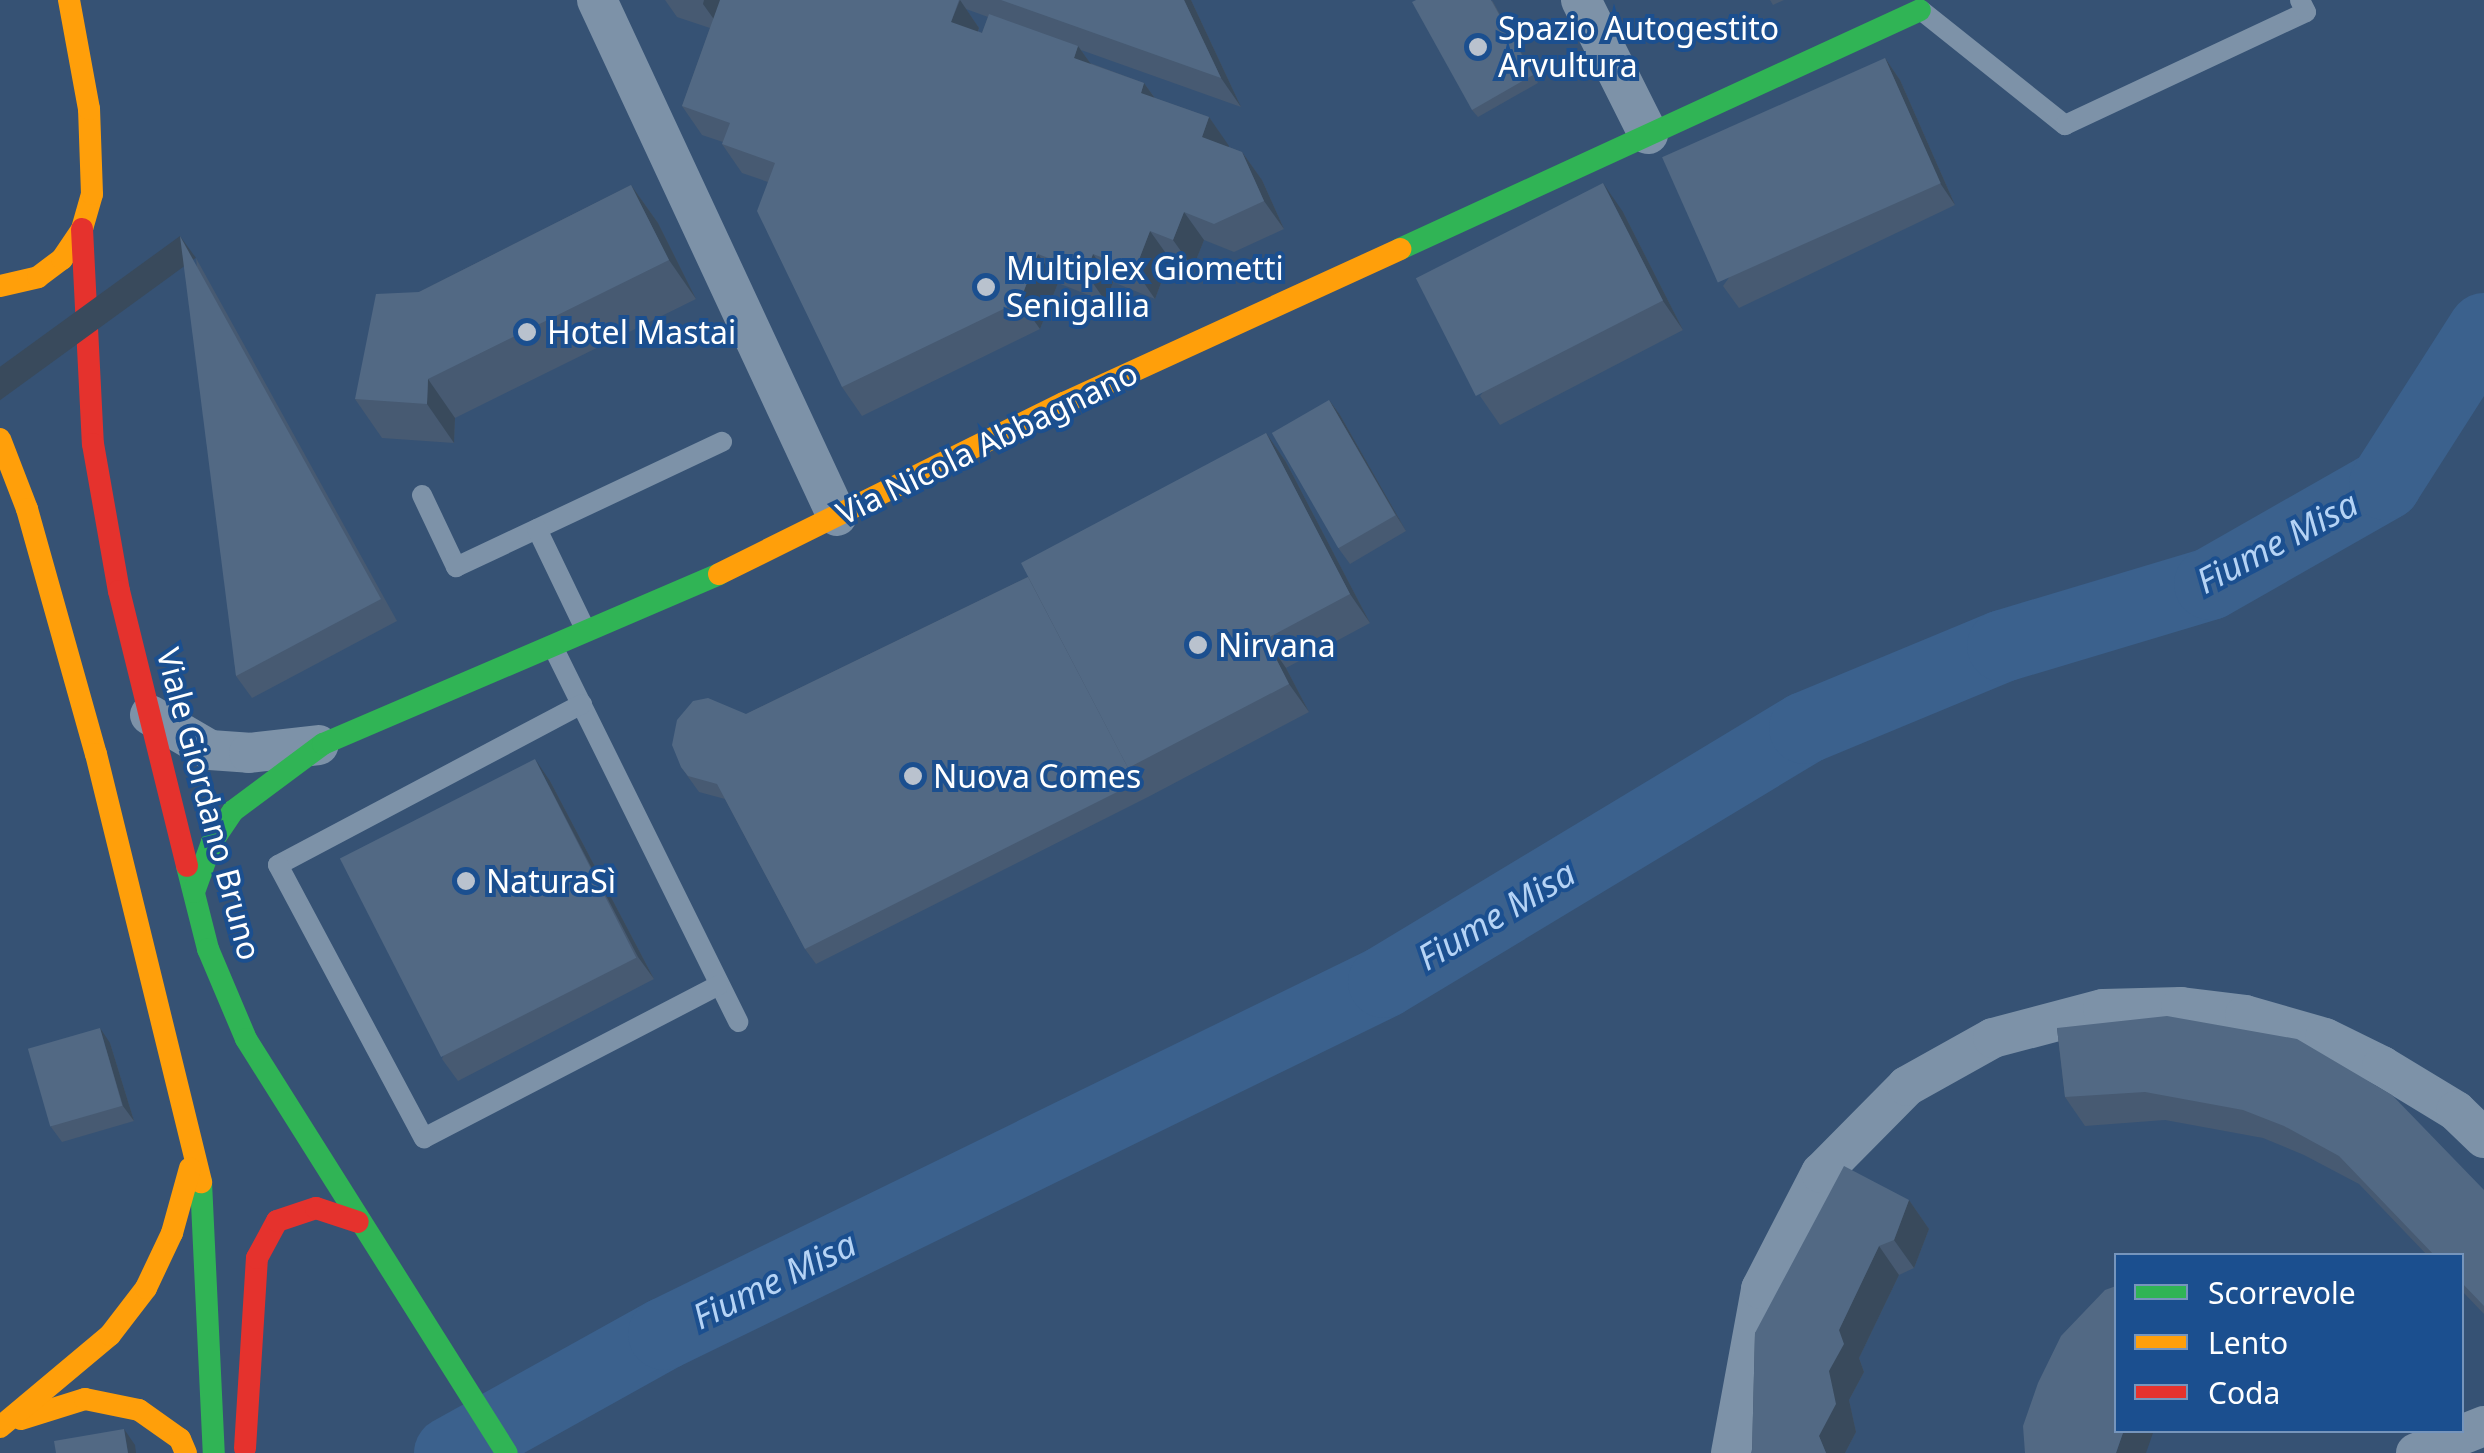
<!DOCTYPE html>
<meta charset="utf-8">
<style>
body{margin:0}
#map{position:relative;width:2484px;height:1453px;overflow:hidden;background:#365274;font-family:"Noto Sans",sans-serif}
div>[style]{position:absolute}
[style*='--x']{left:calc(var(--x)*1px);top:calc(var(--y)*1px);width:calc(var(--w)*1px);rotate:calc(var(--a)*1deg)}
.river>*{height:72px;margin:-36px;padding:0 36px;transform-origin:36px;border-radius:36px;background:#3b618d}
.lane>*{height:20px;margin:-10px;padding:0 10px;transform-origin:10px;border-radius:10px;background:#7d92a8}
.street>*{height:40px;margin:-20px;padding:0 20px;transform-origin:20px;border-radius:20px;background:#7d92a8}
.fast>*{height:22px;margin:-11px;padding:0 11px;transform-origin:11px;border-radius:11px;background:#30b455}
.slow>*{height:22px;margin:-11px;padding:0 11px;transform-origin:11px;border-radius:11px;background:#ff9f0a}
.jam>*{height:22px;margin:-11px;padding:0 11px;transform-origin:11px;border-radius:11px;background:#e5322d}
.wall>*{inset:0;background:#475a72}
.shaded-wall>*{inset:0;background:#394a5c;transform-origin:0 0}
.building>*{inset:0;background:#526984;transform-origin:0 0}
.dots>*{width:28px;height:28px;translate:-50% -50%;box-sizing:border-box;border:5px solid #1b4f8f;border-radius:50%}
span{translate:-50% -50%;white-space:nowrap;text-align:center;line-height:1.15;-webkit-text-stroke:8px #1b4f8f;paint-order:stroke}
.poi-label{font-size:32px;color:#fff}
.left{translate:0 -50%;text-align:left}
.street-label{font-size:32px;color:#fff}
.water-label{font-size:35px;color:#b5d3f5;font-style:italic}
.legend{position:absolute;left:2114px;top:1253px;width:350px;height:180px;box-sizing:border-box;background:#1b4f8f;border:2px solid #7695bc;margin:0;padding:12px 18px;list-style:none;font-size:30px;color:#fff}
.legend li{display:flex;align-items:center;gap:20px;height:50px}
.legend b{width:50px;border:2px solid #7695bc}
</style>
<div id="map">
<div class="river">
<div style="--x:450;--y:1453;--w:245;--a:-29.1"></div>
<div style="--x:664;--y:1334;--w:801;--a:-26.05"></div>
<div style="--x:1384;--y:982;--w:492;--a:-31.1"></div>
<div style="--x:1805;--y:728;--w:214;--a:-22.5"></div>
<div style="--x:2003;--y:646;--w:216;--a:-16.7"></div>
<div style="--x:2210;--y:584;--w:202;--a:-29.7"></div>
<div style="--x:2385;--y:484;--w:184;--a:-57.4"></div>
</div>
<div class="lane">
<div style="--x:1922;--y:11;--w:183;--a:38.6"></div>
<div style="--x:2065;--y:125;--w:266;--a:-25.1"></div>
<div style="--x:2306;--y:12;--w:13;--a:-117"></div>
<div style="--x:422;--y:495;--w:80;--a:64.7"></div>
<div style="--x:456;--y:567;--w:294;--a:-25.2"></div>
<div style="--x:537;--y:529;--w:113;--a:64.3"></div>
<div style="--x:554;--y:649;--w:416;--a:63.7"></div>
<div style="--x:582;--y:704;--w:344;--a:152.1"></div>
<div style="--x:278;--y:865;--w:310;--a:61.9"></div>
<div style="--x:424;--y:1138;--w:332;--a:-27.4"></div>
</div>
<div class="street">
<div style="--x:597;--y:0;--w:569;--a:65.06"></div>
<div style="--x:1581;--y:0;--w:150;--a:63.4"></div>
<div style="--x:150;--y:715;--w:69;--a:30.3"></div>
<div style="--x:210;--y:750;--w:39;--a:4"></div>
<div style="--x:249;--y:753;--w:70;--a:-6.5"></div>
<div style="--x:1731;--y:1453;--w:167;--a:-79.6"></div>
<div style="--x:1761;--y:1289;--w:131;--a:-62.7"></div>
<div style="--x:1821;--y:1173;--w:122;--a:-45.3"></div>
<div style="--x:1907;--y:1086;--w:98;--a:-29.2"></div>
<div style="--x:1993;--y:1038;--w:114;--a:-14.8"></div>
<div style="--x:2103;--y:1009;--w:78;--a:-1.5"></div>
<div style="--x:2181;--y:1007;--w:64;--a:7.1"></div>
<div style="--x:2245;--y:1015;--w:83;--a:16"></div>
<div style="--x:2325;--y:1038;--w:64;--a:26.2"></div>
<div style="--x:2382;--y:1066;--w:87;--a:31.3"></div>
<div style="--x:2456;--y:1111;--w:39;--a:44"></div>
<div style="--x:2416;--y:1453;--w:73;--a:-21.7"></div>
</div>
<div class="fast">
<div style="--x:1400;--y:249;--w:572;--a:-24.68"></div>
<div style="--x:187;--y:866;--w:86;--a:75.8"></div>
<div style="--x:208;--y:949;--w:98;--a:67.1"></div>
<div style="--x:246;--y:1039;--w:489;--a:57.8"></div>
<div style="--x:194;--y:892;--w:53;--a:-70.2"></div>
<div style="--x:212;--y:842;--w:37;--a:-56"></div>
<div style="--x:233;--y:811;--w:112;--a:-36.7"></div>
<div style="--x:323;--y:744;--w:431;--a:-23.2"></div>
<div style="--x:201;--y:1182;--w:271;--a:87.3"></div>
</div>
<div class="slow">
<div style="--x:0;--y:286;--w:39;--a:-13"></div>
<div style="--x:38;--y:277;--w:30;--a:-37"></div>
<div style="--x:62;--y:259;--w:36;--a:-56"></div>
<div style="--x:82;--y:229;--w:36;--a:-74"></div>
<div style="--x:92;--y:194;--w:85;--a:-92"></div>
<div style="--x:89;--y:109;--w:111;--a:-100.4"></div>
<div style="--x:0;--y:439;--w:75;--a:68.9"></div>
<div style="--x:27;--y:509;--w:255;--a:74.3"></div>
<div style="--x:96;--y:754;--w:441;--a:76.2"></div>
<div style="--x:719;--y:574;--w:385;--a:-26.4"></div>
<div style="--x:1064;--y:403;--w:370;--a:-24.6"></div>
<div style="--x:21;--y:1419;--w:67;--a:-17.4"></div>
<div style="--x:85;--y:1399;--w:55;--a:11.5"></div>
<div style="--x:139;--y:1410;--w:50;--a:35.3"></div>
<div style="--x:180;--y:1439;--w:15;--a:67"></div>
<div style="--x:0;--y:1427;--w:143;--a:-39.9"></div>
<div style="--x:110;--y:1335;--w:59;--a:-52.5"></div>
<div style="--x:146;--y:1288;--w:61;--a:-64.7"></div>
<div style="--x:172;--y:1233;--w:67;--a:-74.5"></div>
</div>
<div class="jam">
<div style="--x:82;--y:229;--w:215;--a:87.1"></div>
<div style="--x:93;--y:444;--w:149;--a:80"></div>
<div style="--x:119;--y:591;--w:283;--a:76.1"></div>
<div style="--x:245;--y:1448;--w:190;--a:-86.4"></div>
<div style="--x:257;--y:1258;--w:42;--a:-61.6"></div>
<div style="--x:277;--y:1221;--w:41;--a:-18.4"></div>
<div style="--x:316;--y:1208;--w:44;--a:18.4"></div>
</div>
<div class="wall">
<div style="clip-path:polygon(evenodd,665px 0,1191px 0,1241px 107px,1081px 50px,1090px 63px,1144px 83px,1155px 98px,1209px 117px,1229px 147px,1242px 152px,1262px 180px,1284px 229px,1234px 252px,1204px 240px,1193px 268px,1170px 259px,1155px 299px,1113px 282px,1106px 302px,1058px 283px,1040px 329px,862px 416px,842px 387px,768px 182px,742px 173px,722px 144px,723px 142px,702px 135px,682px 106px,710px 28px,677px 17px,665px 0,966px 9px,988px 17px,982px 33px,978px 31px,979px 28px,966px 9px)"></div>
<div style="clip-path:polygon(1492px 0,1538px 83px,1478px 117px,1472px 110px)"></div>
<div style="clip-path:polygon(1770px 0,1784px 0,1773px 5px)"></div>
<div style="clip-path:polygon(1885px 58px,1900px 80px,1955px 205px,1739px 308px,1723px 286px)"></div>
<div style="clip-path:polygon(631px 185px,658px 223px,696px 299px,455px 418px,454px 443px,382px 438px,355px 399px,419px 292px)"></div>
<div style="clip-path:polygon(1623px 212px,1683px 330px,1500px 425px,1480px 396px)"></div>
<div style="clip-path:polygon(196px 258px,397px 621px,252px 698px,236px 676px)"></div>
<div style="clip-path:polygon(1329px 400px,1340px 415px,1406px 531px,1350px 564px,1339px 549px)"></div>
<div style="clip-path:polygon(1266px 433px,1286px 462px,1370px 623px,1286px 668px,1309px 712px,1148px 797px,816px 964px,805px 949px,725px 799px,699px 792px,681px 767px,746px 714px,1028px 577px)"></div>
<div style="clip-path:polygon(550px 781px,654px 979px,458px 1081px,442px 1059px)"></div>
<div style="clip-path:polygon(2057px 1028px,2484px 1190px,2484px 1314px,2462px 1291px,2462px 1256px,2428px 1256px,2359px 1184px,2304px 1155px,2263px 1138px,2165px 1120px,2085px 1126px,2065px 1097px)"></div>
<div style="clip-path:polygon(110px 1043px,134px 1121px,62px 1142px,51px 1127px)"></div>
<div style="clip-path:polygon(1909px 1200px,1929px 1229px,1914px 1268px,1899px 1275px,1859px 1358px,1864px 1372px,1849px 1400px,1856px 1432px,1845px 1453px,1752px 1453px,1755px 1333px)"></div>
</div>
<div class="shaded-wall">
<div style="clip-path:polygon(704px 0,735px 0,723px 32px,703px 4px)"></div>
<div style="clip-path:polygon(960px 0,979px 28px,971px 50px,951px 22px)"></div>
<div style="clip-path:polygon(1184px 0,1191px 0,1241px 107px,1221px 78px)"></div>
<div style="clip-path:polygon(1078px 46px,1098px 74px,1074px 58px)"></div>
<div style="clip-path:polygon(1885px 58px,1900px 80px,1955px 205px,1940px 183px)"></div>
<div style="clip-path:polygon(1144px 83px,1164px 111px,1141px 93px)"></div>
<div style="clip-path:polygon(1209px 117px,1229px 146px,1222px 166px,1202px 137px)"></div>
<div style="clip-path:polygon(1242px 152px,1262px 180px,1284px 229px,1264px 201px)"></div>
<div style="clip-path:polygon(1603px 183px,1623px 212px,1683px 330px,1663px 301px)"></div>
<div style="clip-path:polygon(631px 185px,658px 223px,696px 299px,669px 260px)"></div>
<div style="clip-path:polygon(1184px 212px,1204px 240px,1193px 268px,1173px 240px)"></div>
<div style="clip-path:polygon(1150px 231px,1170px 259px,1155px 299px,1135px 270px)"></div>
<div style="left:180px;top:236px;width:27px;height:415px;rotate:54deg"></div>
<div style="clip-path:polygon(1038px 254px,1058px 283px,1040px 329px,1020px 301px)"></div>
<div style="clip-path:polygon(1093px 254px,1113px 282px,1106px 302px,1086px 273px)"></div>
<div style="clip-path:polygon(428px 379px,455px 418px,454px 443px,427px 404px)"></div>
<div style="clip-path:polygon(1329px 400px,1340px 415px,1406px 531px,1396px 515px)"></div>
<div style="clip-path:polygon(1266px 433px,1286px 462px,1370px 623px,1350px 594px)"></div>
<div style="clip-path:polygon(1266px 639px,1286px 668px,1309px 712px,1289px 684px)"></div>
<div style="clip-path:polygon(535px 759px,550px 781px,654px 979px,638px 957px)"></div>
<div style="clip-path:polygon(100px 1028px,110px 1043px,134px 1121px,123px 1106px)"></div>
<div style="clip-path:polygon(1909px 1200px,1929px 1229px,1914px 1268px,1894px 1240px)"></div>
<div style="clip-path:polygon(1879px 1246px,1899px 1275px,1859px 1358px,1864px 1372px,1849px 1400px,1856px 1432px,1845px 1453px,1826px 1453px,1819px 1436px,1829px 1371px,1839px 1330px)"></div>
<div style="clip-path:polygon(124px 1429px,135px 1445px,136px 1453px,128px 1453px)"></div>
<div style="clip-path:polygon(2124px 1430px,2154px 1430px,2146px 1453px,2116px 1453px)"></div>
</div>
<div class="building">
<div style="clip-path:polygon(720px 0,959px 0,951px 22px,982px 33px,989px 14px,1078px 46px,1074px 58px,1144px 83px,1141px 93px,1209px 117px,1202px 137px,1242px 152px,1264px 201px,1214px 224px,1184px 212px,1173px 240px,1150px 231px,1135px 270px,1093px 254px,1086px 273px,1038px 254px,1020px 301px,842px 387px,757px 211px,775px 163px,722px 144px,730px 123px,682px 106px)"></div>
<div style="clip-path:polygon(1001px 0,1184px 0,1221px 78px)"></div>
<div style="clip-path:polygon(1416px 0,1491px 0,1533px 75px,1472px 110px,1412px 2px)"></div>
<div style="left:1885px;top:58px;width:137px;height:244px;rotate:66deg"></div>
<div style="left:1603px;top:183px;width:132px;height:210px;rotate:63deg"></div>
<div style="clip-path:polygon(631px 185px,669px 260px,428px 379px,427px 404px,355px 399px,376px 294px,419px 292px)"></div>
<div style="clip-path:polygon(180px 236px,381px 599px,236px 676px)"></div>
<div style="left:1329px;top:400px;width:133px;height:66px;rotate:60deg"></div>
<div style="clip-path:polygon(1266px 433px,1350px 594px,1266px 639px,1289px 684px,1128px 768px,1021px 563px)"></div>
<div style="clip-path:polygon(1028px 577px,1128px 768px,1137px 782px,805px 949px,717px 784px,688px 776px,681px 767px,672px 745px,677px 720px,693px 701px,708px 698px,746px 714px)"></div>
<div style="left:535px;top:759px;width:223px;height:219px;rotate:63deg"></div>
<div style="clip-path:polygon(2167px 1016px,2297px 1039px,2392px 1095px,2484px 1190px,2484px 1306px,2462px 1283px,2462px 1256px,2435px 1256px,2339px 1156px,2284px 1126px,2243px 1110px,2145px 1092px,2065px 1097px,2057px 1028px)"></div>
<div style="left:100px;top:1028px;width:81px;height:75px;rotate:74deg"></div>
<div style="clip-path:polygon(1844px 1166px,1909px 1200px,1894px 1240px,1879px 1246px,1839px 1330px,1844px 1344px,1829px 1371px,1836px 1404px,1819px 1436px,1826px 1453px,1752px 1453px,1755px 1333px)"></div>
<div style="clip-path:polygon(2116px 1286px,2116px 1430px,2124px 1430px,2116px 1453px,2025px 1453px,2023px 1426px,2038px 1383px,2061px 1336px,2105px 1290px)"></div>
<div style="clip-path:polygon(124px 1429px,128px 1453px,56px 1453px,54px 1441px)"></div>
</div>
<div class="dots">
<div style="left:1478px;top:47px;background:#b9c2ce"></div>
<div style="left:986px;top:287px;background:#b9c2ce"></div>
<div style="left:527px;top:332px;background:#b9c2ce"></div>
<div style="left:1198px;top:645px;background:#b9c2ce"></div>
<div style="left:913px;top:776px;background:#b9c2ce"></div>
<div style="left:466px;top:881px;background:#b9c2ce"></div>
</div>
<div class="poi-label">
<span class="left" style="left:1498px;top:47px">Spazio Autogestito<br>Arvultura</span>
<span class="left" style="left:1006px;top:287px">Multiplex Giometti<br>Senigallia</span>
<span class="left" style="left:547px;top:332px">Hotel Mastai</span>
<span class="left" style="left:1218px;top:645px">Nirvana</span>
<span class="left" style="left:933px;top:776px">Nuova Comes</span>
<span class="left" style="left:486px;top:881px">NaturaSì</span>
</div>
<div class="street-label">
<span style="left:987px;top:443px;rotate:-26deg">Via Nicola Abbagnano</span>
<span style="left:209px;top:804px;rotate:75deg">Viale Giordano Bruno</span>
</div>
<div class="water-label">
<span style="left:2277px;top:542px;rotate:-28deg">Fiume Misa</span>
<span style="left:1496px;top:915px;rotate:-31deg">Fiume Misa</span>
<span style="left:774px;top:1280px;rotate:-26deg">Fiume Misa</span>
</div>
<ul class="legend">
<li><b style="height:12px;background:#30b455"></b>Scorrevole</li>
<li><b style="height:12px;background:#ff9f0a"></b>Lento</li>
<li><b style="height:12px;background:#e5322d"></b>Coda</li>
</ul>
</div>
